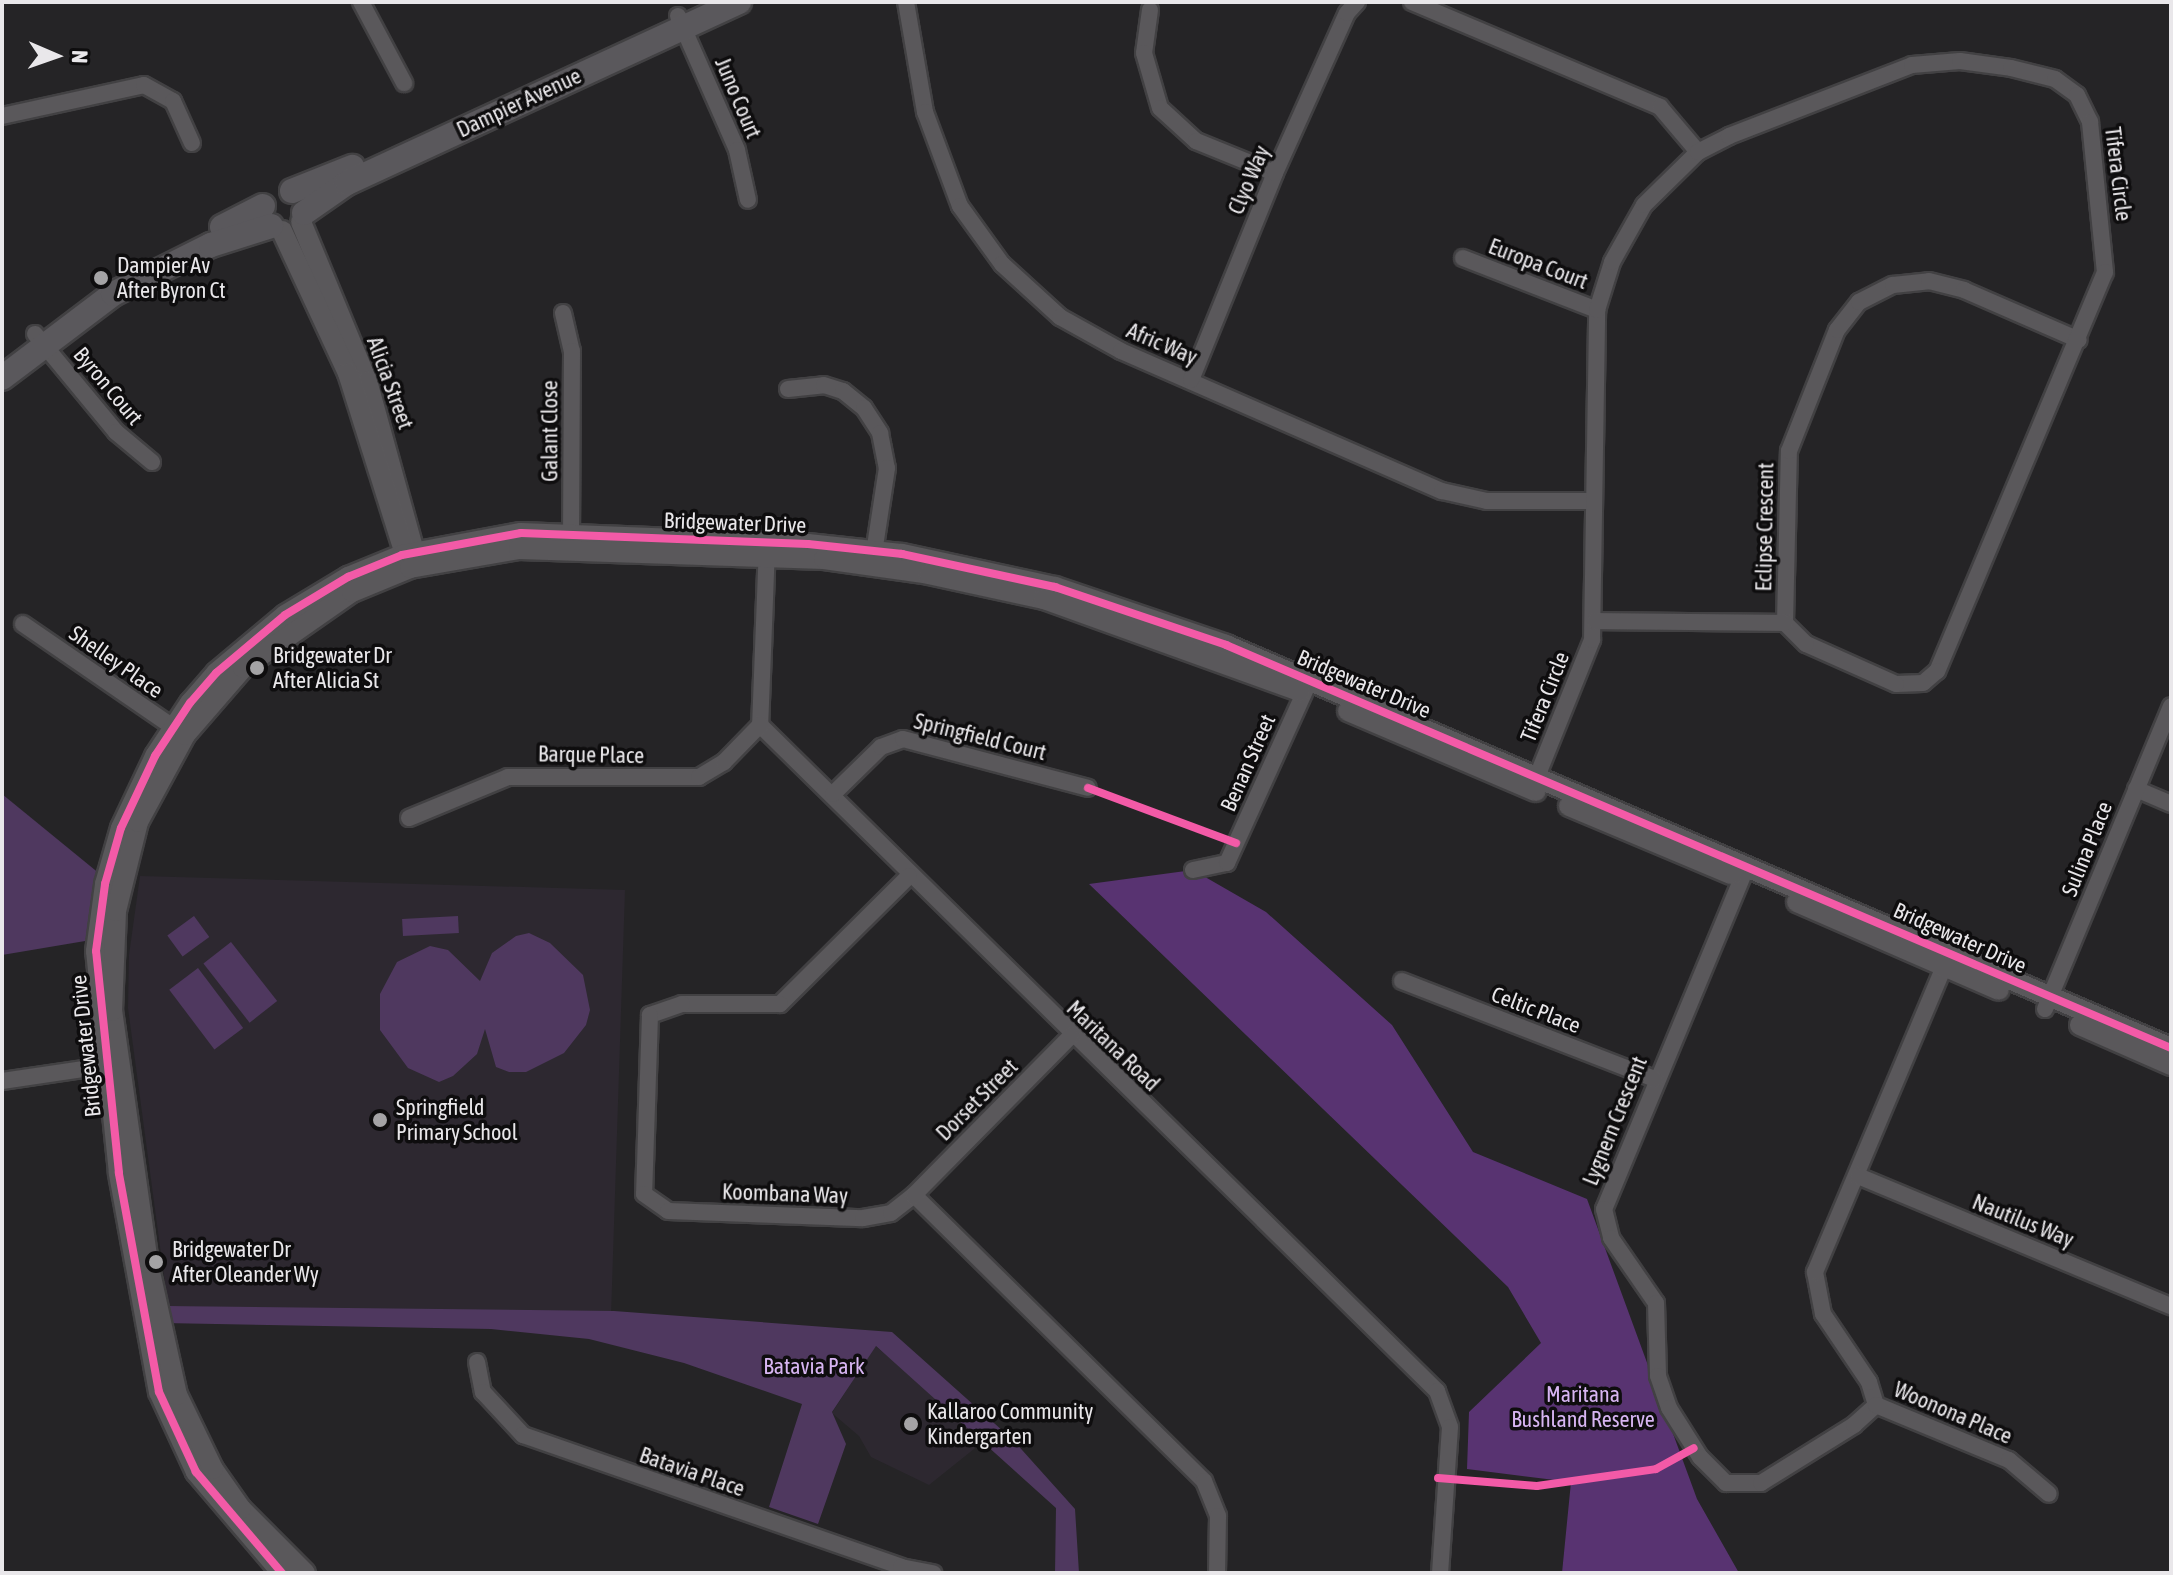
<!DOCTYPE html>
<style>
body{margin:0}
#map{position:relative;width:2173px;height:1575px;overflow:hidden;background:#252426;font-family:"Asap Condensed",sans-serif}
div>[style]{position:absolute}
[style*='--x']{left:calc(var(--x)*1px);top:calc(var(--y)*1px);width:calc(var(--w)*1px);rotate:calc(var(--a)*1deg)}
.built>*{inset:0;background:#2d2830}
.green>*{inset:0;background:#4f385f;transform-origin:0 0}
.forest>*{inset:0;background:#583371}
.roads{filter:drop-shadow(2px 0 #424143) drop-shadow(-2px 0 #424143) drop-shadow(0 2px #424143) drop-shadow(0 -2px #424143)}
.minor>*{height:16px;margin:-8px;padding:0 8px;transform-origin:8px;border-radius:8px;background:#5a585b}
.tertiary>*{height:20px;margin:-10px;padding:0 10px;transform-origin:10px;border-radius:10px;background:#5a585b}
.secondary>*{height:24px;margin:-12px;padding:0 12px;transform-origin:12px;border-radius:12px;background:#5a585c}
.cycleway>*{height:8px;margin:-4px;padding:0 4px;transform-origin:4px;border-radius:4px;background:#f35aa7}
.dots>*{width:22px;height:22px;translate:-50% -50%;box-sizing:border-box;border:4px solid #0e0d0e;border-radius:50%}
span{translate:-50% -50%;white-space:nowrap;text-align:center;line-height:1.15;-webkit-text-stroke:7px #0e0d0e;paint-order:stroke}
.street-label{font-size:22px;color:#e9e7ea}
.poi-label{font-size:22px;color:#e9e7ea}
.left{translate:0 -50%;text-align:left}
.park-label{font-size:22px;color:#d7b5f2}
.frame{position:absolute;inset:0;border:4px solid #e9e7ea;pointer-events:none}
.north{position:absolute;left:16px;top:16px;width:80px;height:80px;-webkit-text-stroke:6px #0e0d0e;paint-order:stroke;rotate:92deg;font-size:22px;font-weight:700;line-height:32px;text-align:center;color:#e9e7ea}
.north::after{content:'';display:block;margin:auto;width:28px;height:36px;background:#e9e7ea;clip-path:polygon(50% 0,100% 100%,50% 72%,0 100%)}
</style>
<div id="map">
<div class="built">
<div style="clip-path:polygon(140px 876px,625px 890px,611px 1316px,168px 1306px,128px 1008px,129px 955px)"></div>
<div style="clip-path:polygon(875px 1346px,989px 1437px,929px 1485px,871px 1457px,859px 1436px,832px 1413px)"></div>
</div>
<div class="green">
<div style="clip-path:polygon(2px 794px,106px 879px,97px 939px,2px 955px)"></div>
<div style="left:194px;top:916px;width:26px;height:33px;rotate:54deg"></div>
<div style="left:458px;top:916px;width:17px;height:56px;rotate:87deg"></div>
<div style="clip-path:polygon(529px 933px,550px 943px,583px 975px,590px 1010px,586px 1025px,564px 1053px,526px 1072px,509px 1072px,496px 1067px,485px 1029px,477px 1054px,453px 1076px,439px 1082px,408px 1068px,380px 1030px,380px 994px,397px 962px,430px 946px,448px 950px,480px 981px,492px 953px,516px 936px)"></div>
<div style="left:231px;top:942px;width:75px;height:35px;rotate:52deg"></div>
<div style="left:198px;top:968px;width:75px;height:36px;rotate:53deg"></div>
<div style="clip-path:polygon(168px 1306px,614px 1311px,892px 1332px,1013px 1440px,1075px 1509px,1079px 1573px,1055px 1573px,1056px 1508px,876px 1346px,832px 1412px,846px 1444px,818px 1524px,769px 1507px,802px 1404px,684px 1363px,589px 1339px,491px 1329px,163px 1323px)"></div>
</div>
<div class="forest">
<div style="clip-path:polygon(1193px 870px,1266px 912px,1392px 1025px,1473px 1152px,1587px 1199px,1697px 1499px,1739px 1573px,1562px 1573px,1571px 1482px,1467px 1469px,1469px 1412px,1541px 1343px,1508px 1287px,1089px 884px)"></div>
</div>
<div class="roads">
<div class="minor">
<div style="--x:361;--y:2;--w:92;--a:62"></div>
<div style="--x:906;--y:2;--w:112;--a:80.2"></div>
<div style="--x:925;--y:112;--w:100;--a:69.6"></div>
<div style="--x:960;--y:206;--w:72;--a:54.1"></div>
<div style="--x:1002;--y:264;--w:79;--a:42.4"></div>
<div style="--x:1060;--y:317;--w:70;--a:29.1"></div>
<div style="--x:1121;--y:351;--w:350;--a:23.6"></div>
<div style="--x:1442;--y:491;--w:46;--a:12.5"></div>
<div style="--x:1487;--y:501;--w:106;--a:0"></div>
<div style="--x:1412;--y:2;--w:269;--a:22.9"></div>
<div style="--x:1660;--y:107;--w:59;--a:49.8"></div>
<div style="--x:1150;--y:10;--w:43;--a:97.9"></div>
<div style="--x:1144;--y:53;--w:57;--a:73.8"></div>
<div style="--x:1160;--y:108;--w:49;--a:42.5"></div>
<div style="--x:1196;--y:141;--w:85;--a:22.1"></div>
<div style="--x:678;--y:16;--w:146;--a:66.2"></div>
<div style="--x:737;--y:150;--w:51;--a:77.6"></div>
<div style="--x:2;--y:116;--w:145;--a:-12.3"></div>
<div style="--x:144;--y:85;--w:33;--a:29"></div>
<div style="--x:173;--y:101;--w:46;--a:65.7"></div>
<div style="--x:1463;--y:258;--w:144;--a:21.2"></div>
<div style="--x:563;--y:313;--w:39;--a:77"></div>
<div style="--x:572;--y:351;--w:195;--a:90.3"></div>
<div style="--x:35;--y:334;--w:127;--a:50.4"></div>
<div style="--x:116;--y:432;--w:47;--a:39.8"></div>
<div style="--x:1191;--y:380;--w:223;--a:-67.9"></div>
<div style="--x:1275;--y:173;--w:175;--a:-65.8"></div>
<div style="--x:1347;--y:13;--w:15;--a:-48"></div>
<div style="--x:788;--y:389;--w:36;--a:-6"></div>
<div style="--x:824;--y:385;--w:20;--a:18"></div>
<div style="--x:843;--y:391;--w:27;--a:39"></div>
<div style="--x:864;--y:408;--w:30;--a:57"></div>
<div style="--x:880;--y:433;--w:36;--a:79"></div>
<div style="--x:887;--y:468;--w:93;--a:98.7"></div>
<div style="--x:767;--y:546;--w:179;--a:92.2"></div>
<div style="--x:760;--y:725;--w:950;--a:44.53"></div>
<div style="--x:1437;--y:1391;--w:38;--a:70"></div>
<div style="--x:1450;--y:1427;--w:146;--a:93.9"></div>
<div style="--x:1785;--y:623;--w:172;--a:-88.7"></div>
<div style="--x:1789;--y:451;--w:130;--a:-68.4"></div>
<div style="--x:1837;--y:330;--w:36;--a:-52"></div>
<div style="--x:1859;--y:302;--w:38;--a:-27"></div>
<div style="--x:1893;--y:285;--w:36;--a:-6"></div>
<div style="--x:1929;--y:281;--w:36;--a:14"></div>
<div style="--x:1964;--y:290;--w:125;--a:23.5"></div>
<div style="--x:23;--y:624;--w:194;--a:34.5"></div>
<div style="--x:1532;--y:789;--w:161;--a:-68.1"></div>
<div style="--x:1592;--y:640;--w:330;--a:-89.1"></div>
<div style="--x:1597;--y:310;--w:50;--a:-72.6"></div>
<div style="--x:1612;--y:262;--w:65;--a:-60.7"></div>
<div style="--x:1644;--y:205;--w:76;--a:-44.5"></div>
<div style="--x:1698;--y:152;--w:35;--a:-27"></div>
<div style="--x:1729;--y:136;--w:196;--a:-21.2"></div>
<div style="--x:1912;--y:65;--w:48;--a:-4.8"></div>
<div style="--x:1960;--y:61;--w:51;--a:7.8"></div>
<div style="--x:2011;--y:68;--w:45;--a:14"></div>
<div style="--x:2055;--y:79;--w:27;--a:36"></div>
<div style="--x:2077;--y:95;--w:30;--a:64"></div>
<div style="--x:2090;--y:122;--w:151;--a:84.3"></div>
<div style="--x:2105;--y:272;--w:433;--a:112.8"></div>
<div style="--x:1937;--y:671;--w:18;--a:139"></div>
<div style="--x:1923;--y:683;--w:27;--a:178"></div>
<div style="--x:1896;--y:684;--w:98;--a:-156"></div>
<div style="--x:1806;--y:644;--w:30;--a:-135"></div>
<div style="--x:1785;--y:623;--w:190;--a:-179.4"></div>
<div style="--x:2136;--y:789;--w:38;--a:23"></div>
<div style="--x:833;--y:794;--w:67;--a:-44.4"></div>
<div style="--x:881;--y:747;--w:23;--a:-20"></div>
<div style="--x:903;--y:739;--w:191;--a:14.8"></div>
<div style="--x:409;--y:818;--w:107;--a:-22.5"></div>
<div style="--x:508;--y:777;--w:191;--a:0"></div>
<div style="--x:699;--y:777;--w:29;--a:-31"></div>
<div style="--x:724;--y:762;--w:52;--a:-45.8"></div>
<div style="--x:1747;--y:866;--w:372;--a:112.6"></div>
<div style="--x:1604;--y:1209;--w:30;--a:76"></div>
<div style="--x:1611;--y:1238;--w:79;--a:55.3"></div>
<div style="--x:1656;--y:1303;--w:73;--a:88.4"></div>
<div style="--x:1658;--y:1376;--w:34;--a:71"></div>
<div style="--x:1669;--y:1408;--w:58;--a:57.7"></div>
<div style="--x:1700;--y:1457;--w:37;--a:45"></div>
<div style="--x:1726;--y:1483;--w:35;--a:0"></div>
<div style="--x:1761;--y:1483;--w:110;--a:-31.9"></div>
<div style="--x:1854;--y:1425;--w:30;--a:-42"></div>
<div style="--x:1876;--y:1405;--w:24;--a:-107"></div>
<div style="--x:1869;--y:1382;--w:82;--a:-124.1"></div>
<div style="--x:1823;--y:1314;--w:43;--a:-100.8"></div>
<div style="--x:1815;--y:1272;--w:342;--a:-67.1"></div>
<div style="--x:1193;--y:870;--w:35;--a:-12"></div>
<div style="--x:1227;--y:863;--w:199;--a:-65.6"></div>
<div style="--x:909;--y:876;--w:182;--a:135.2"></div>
<div style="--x:780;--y:1004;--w:98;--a:180"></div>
<div style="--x:682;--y:1004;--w:34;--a:161"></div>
<div style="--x:650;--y:1015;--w:179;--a:91.9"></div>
<div style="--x:644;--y:1194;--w:29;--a:35"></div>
<div style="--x:668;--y:1211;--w:195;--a:2.1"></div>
<div style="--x:863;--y:1218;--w:28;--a:-10"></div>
<div style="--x:891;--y:1213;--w:29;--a:-38"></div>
<div style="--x:914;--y:1195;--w:407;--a:44.6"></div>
<div style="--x:1204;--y:1481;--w:38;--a:68"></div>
<div style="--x:1218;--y:1516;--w:57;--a:91"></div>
<div style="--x:1402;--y:981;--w:271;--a:21.2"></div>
<div style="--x:2045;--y:1009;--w:328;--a:-67.4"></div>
<div style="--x:2;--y:1081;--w:116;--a:-8.4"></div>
<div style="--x:1858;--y:1176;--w:339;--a:22.6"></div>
<div style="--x:914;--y:1195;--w:223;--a:-45.4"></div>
<div style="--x:477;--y:1362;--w:31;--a:79"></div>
<div style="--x:483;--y:1392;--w:59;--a:47.1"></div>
<div style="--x:523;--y:1435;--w:400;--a:19.2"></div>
<div style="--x:901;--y:1567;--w:33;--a:11"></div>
<div style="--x:1876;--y:1405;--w:144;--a:22.5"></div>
<div style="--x:2009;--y:1460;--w:52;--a:40.4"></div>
</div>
<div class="tertiary">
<div style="--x:301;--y:222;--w:172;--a:67.5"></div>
<div style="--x:367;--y:381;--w:188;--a:74.6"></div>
<div style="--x:282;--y:231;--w:157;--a:65.1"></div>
<div style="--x:348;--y:373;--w:202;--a:72.5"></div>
<div style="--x:1348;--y:711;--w:204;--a:23.1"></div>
<div style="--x:1569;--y:806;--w:176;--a:22.8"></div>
<div style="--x:1797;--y:902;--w:220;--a:23.5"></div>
<div style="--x:2080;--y:1025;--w:99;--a:23.7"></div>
<div style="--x:282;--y:1573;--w:133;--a:-130.4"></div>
<div style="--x:196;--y:1472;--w:88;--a:-114.8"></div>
<div style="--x:159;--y:1392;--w:223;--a:-100.4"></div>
<div style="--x:119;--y:1173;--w:223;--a:-95.9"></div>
<div style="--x:96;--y:951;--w:68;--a:-82.3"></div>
<div style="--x:105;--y:884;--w:58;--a:-74.1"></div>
<div style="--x:121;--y:828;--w:80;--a:-64.7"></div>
<div style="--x:155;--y:756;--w:64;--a:-56.6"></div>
<div style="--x:190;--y:703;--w:40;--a:-49"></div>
<div style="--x:216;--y:673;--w:90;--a:-40"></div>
<div style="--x:285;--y:615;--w:74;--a:-31.1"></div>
<div style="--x:348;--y:577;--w:58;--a:-22.2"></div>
<div style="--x:402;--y:555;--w:121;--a:-10.5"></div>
<div style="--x:521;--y:533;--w:287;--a:2.2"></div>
<div style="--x:808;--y:544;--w:95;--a:6.1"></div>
<div style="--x:902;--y:554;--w:157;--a:12.2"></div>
<div style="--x:1055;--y:587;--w:181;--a:18.7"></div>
<div style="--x:1226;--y:645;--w:1027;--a:23.1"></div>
<div style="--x:305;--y:1573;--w:91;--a:-135"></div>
<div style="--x:241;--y:1509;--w:49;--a:-125"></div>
<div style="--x:213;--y:1469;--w:82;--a:-115.9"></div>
<div style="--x:177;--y:1395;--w:135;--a:-102.4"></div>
<div style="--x:148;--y:1263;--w:255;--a:-98.1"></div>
<div style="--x:112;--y:1011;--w:100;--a:-87.7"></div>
<div style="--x:116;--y:911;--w:92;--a:-76.1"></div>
<div style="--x:138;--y:822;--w:99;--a:-61.6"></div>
<div style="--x:185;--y:735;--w:89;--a:-49.1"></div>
<div style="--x:243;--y:668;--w:133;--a:-34.9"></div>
<div style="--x:352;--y:592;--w:63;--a:-22.5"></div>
<div style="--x:410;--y:568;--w:111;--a:-9.9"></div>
<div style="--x:519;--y:549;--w:305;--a:1.9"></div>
<div style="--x:824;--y:559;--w:106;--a:8.1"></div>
<div style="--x:929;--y:574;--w:118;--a:12.3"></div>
<div style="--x:1044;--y:599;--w:272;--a:19.8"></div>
</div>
<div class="secondary">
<div style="--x:292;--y:191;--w:65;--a:-21.8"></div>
<div style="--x:304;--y:213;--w:52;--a:-34.9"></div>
<div style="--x:347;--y:183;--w:432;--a:-24.8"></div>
<div style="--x:222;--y:227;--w:46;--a:-27.1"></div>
<div style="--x:2;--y:378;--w:139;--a:-37.1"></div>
<div style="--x:113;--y:294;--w:110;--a:-26.6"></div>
<div style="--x:211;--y:245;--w:63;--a:-17.6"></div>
</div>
</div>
<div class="cycleway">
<div style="--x:1088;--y:788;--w:158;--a:20.4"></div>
<div style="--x:1438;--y:1478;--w:99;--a:4.6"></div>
<div style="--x:1537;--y:1486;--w:120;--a:-8.1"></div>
<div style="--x:1656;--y:1469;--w:43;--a:-28.9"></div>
<div style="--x:282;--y:1573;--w:133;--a:-130.4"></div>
<div style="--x:196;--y:1472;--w:88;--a:-114.8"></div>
<div style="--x:159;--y:1392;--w:223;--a:-100.4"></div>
<div style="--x:119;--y:1173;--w:223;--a:-95.9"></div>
<div style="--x:96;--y:951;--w:68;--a:-82.3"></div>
<div style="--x:105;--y:884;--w:58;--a:-74.1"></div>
<div style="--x:121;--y:828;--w:80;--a:-64.7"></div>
<div style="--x:155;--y:756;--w:64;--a:-56.6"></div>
<div style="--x:190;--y:703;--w:40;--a:-49"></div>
<div style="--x:216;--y:673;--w:90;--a:-40"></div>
<div style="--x:285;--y:615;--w:74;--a:-31.1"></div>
<div style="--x:348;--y:577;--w:58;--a:-22.2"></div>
<div style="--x:402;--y:555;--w:121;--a:-10.5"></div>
<div style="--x:521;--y:533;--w:287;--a:2.2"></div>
<div style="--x:808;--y:544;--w:95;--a:6.1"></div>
<div style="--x:902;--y:554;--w:157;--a:12.2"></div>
<div style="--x:1055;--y:587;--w:181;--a:18.7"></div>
<div style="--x:1226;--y:645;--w:1027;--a:23.1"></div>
</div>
<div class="dots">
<div style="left:101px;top:278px;background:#a4a3a5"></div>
<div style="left:257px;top:668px;background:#a4a3a5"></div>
<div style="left:380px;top:1120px;background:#a4a3a5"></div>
<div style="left:156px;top:1262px;background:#a4a3a5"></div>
<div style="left:911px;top:1424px;background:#a4a3a5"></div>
</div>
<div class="street-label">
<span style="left:738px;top:98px;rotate:67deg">Juno Court</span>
<span style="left:519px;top:103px;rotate:-25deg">Dampier Avenue</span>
<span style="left:2118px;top:174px;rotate:83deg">Tifera Circle</span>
<span style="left:1249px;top:180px;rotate:-67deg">Clyo Way</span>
<span style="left:1538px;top:264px;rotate:21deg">Europa Court</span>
<span style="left:1162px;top:344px;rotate:23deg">Afric Way</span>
<span style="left:390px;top:383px;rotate:70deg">Alicia Street</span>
<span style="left:108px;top:386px;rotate:50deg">Byron Court</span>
<span style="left:550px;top:431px;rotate:-90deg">Galant Close</span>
<span style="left:735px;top:523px;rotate:2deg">Bridgewater Drive</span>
<span style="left:1765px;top:527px;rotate:-89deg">Eclipse Crescent</span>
<span style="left:116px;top:662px;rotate:35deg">Shelley Place</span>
<span style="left:1364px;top:684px;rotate:23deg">Bridgewater Drive</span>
<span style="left:1545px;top:697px;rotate:-68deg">Tifera Circle</span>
<span style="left:980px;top:737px;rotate:14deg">Springfield Court</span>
<span style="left:591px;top:755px;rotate:1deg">Barque Place</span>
<span style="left:1248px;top:763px;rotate:-66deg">Benan Street</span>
<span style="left:2087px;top:849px;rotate:-68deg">Sulina Place</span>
<span style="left:1960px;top:938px;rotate:24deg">Bridgewater Drive</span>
<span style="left:1536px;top:1010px;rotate:21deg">Celtic Place</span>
<span style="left:86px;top:1046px;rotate:-96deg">Bridgewater Drive</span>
<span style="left:1113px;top:1046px;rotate:44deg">Maritana Road</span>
<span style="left:977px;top:1100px;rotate:-45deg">Dorset Street</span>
<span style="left:1615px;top:1121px;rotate:-68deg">Lygnern Crescent</span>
<span style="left:785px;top:1194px;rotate:2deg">Koombana Way</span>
<span style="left:2023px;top:1221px;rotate:22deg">Nautilus Way</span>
<span style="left:1953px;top:1413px;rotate:23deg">Woonona Place</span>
<span style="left:692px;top:1472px;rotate:19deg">Batavia Place</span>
</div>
<div class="poi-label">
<span class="left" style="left:117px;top:278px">Dampier Av<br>After Byron Ct</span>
<span class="left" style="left:273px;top:668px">Bridgewater Dr<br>After Alicia St</span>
<span class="left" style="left:396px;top:1120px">Springfield<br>Primary School</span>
<span class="left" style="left:172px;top:1262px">Bridgewater Dr<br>After Oleander Wy</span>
<span class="left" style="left:927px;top:1424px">Kallaroo Community<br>Kindergarten</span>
</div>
<div class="park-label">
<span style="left:814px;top:1367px">Batavia Park</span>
<span style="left:1583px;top:1407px">Maritana<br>Bushland Reserve</span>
</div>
<div class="frame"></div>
<div class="north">N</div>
</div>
